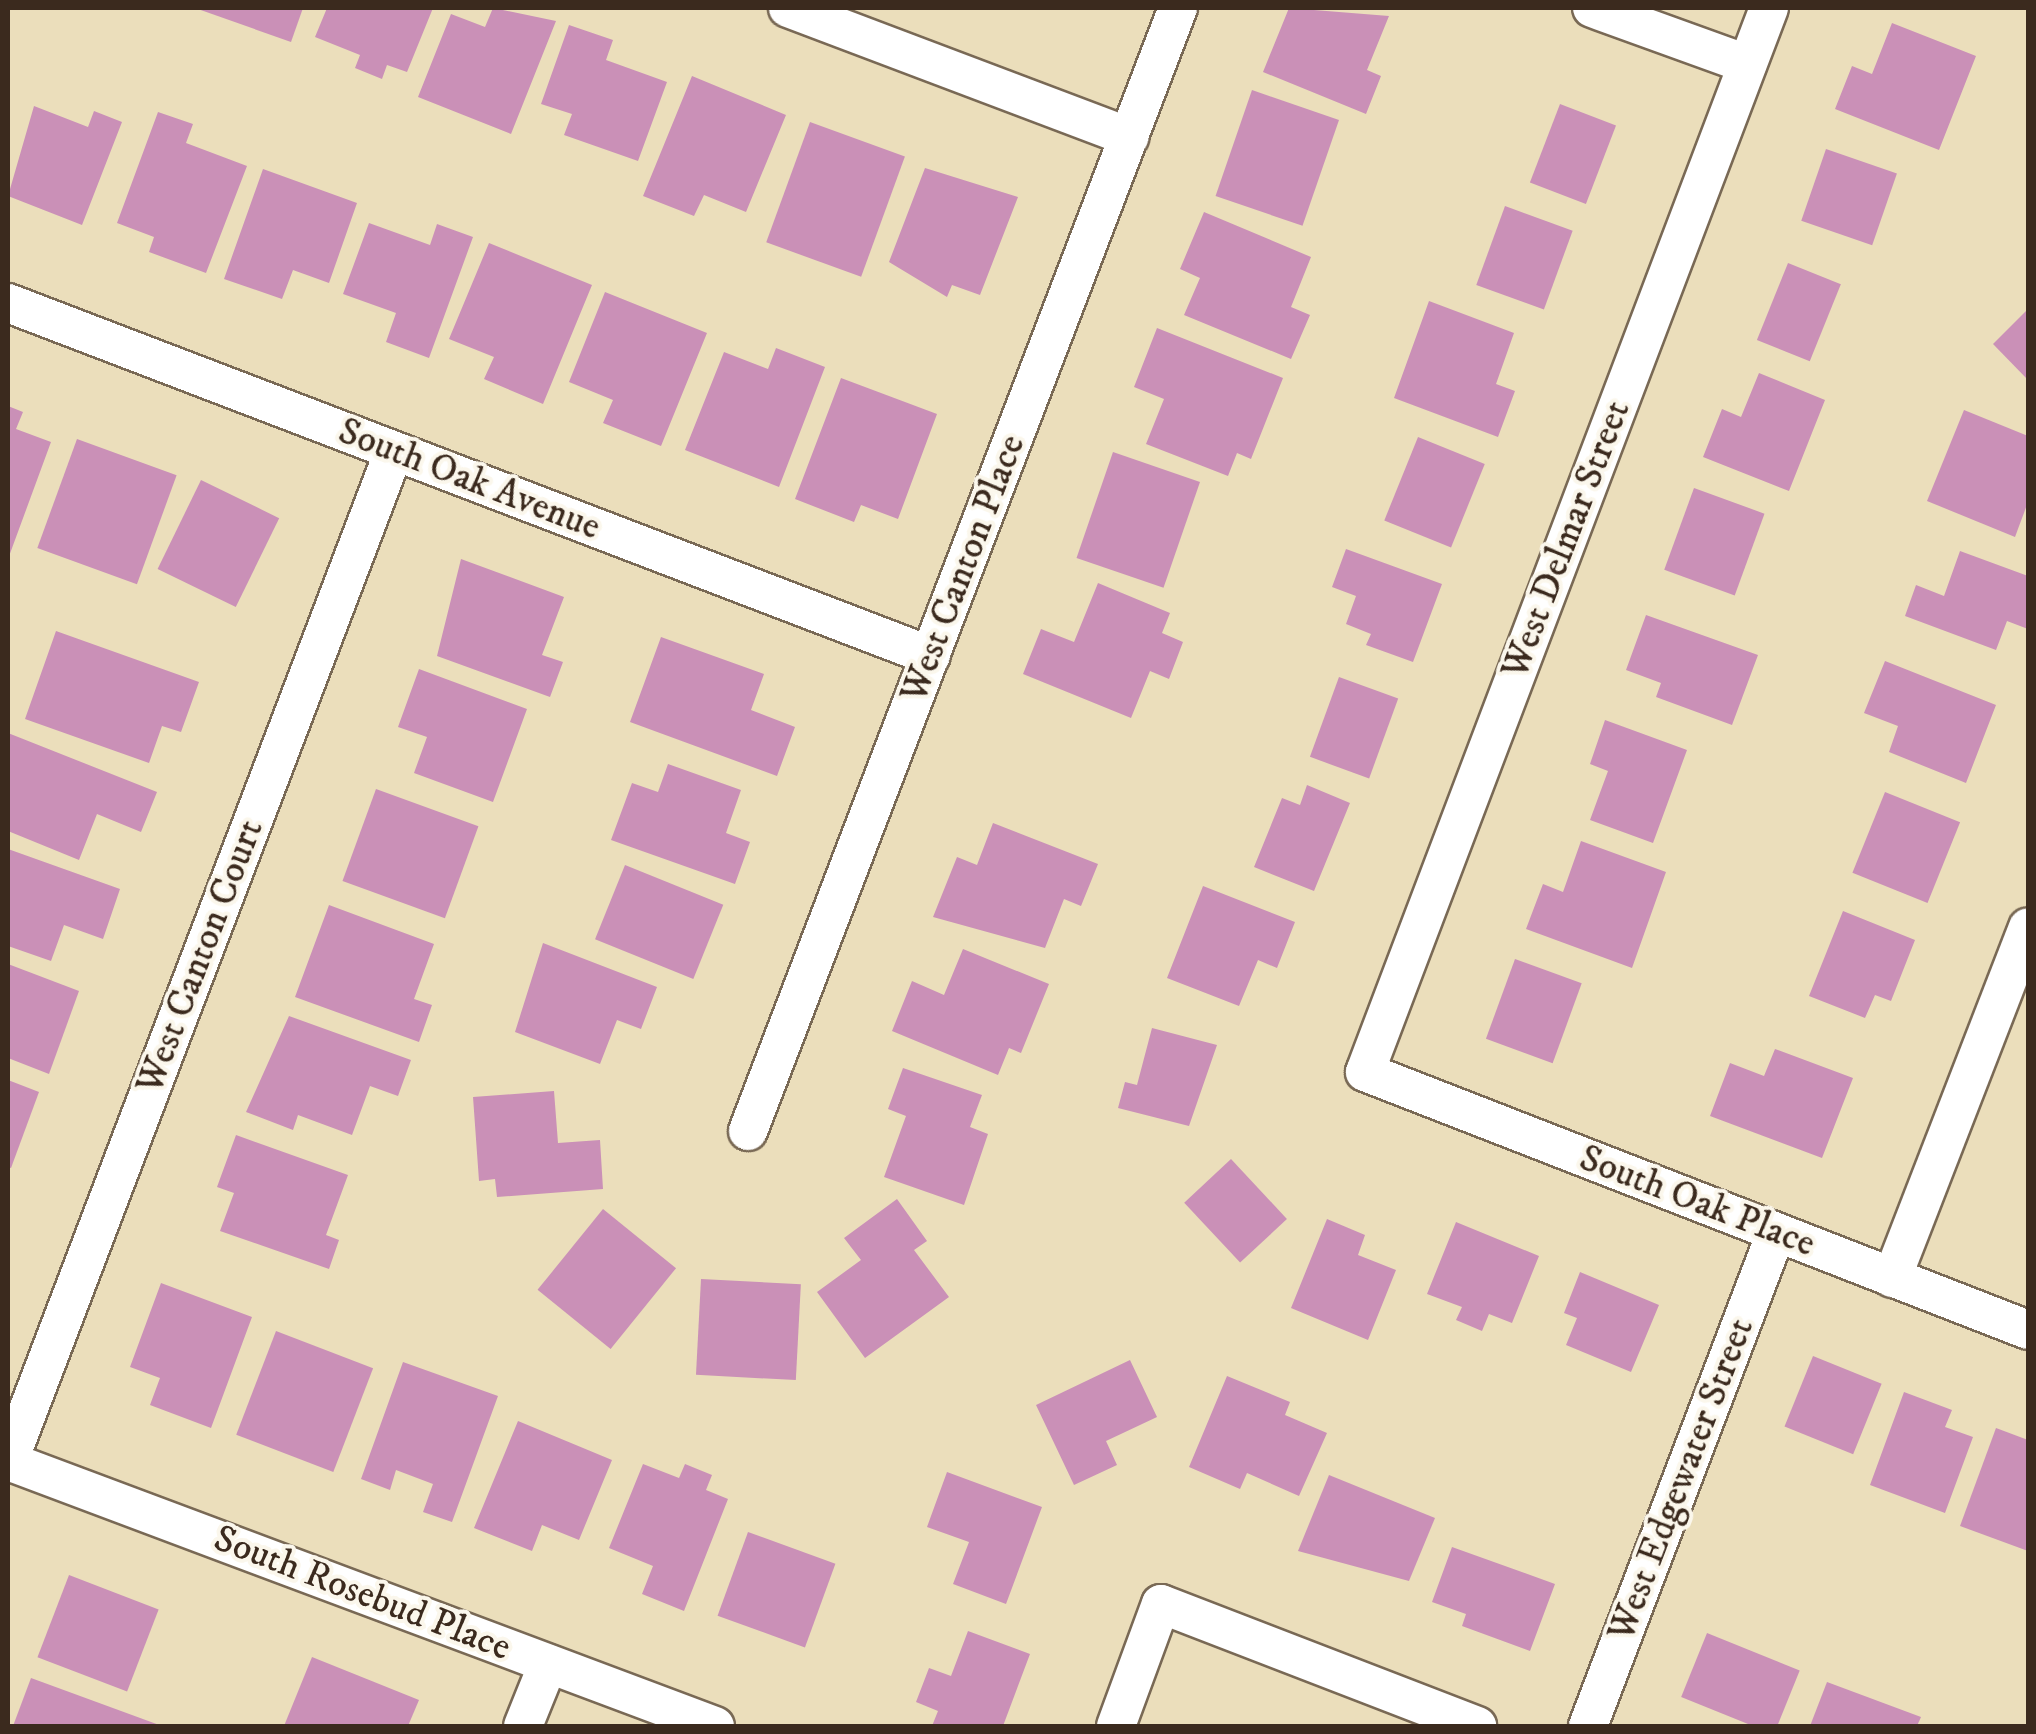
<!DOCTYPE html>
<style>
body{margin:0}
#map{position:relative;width:2036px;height:1734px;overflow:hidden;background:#ebdebb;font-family:"IM FELL DW Pica",serif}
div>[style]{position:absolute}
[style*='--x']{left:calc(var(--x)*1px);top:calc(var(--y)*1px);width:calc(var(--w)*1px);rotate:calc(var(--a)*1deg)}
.building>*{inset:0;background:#ca90b7;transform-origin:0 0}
.roads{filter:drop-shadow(2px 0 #796955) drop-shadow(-2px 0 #796955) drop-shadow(0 2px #796955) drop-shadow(0 -2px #796955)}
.minor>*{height:38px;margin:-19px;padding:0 19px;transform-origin:19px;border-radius:19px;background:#fff}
span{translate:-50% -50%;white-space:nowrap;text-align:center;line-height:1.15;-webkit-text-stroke:8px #fbf7ec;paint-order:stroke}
.street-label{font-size:38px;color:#3b2a1e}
.frame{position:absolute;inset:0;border:10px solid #3b2a1e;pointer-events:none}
</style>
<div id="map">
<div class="building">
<div style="clip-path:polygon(195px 8px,303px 8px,291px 42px)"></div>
<div style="clip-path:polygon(327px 8px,433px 8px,407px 72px,387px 65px,382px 79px,355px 68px,360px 55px,315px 37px)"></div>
<div style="clip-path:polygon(493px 8px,556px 21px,511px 134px,418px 97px,451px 14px,485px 27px)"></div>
<div style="clip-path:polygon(1289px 8px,1389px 16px,1367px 70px,1381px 76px,1366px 114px,1263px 72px)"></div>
<div style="clip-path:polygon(1892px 23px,1976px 56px,1939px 150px,1835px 109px,1852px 66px,1872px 74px)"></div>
<div style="clip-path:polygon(569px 25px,613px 40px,606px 60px,667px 82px,638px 161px,564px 135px,572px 114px,541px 104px)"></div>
<div style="clip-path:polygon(692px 76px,786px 115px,746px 212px,704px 195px,694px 216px,643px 196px)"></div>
<div style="left:1252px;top:90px;width:92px;height:112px;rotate:19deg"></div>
<div style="left:1560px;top:104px;width:60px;height:84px;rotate:21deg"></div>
<div style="clip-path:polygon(34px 106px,88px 127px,94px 111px,122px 122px,82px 225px,8px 196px)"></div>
<div style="clip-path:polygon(158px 112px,193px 124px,186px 143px,247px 166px,206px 273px,149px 252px,154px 237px,117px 223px)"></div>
<div style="left:810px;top:122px;width:101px;height:128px;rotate:20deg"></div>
<div style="left:1826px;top:149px;width:75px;height:76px;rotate:19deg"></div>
<div style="clip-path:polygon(925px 168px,1018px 197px,980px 295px,952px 285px,947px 297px,889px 262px)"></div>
<div style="clip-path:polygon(263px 169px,357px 203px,329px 283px,293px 270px,282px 299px,224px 279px)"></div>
<div style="left:1505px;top:206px;width:72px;height:84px;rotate:20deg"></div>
<div style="clip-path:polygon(1204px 212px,1311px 257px,1291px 307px,1310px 315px,1291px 359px,1184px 315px,1200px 278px,1180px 269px)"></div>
<div style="clip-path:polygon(369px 223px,430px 245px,437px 224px,473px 237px,429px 358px,386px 342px,396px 313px,343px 294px)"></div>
<div style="clip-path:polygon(489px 243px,592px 285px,543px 404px,484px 379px,494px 357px,449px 339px)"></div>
<div style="left:1788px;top:263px;width:57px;height:83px;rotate:22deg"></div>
<div style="clip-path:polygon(605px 292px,707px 333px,661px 446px,603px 423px,613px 400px,569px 382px)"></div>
<div style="clip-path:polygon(1429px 301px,1514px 333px,1496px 384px,1515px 391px,1498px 437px,1394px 398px)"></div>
<div style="clip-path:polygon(2028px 309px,2028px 380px,1993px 344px)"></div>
<div style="clip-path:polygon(1157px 328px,1283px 378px,1251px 459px,1237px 453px,1228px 476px,1146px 444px,1164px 399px,1134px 387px)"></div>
<div style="clip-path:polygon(776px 348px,825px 367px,779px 487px,685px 450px,724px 352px,768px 369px)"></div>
<div style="clip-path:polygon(1759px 373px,1825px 400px,1789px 491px,1703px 457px,1722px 409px,1741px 417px)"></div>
<div style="clip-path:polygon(841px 378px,937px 414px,898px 519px,861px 505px,854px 522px,795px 499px)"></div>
<div style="clip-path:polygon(8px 406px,23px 412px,16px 429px,51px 442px,8px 559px)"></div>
<div style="clip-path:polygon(1964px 410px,2028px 436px,2028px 502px,2015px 537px,1927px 501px)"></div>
<div style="left:1418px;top:437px;width:72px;height:90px;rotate:22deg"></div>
<div style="left:77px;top:439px;width:106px;height:116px;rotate:20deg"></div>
<div style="left:1113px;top:452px;width:92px;height:112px;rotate:19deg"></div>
<div style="left:201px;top:480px;width:87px;height:99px;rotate:26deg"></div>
<div style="left:1694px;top:488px;width:75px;height:87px;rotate:20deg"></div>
<div style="clip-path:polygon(1346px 549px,1442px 584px,1413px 662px,1366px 645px,1371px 634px,1346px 624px,1356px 596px,1332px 587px)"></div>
<div style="clip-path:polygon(1960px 551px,2028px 576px,2028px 629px,2007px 621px,1996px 650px,1905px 616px,1916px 585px,1944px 596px)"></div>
<div style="clip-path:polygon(461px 559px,564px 597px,542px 655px,563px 662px,550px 697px,437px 656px)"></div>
<div style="clip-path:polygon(1098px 583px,1170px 613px,1162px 633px,1183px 642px,1169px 679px,1150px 671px,1131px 718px,1023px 674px,1041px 629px,1074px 642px)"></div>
<div style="clip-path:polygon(1646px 615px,1758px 655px,1732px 725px,1656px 697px,1661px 683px,1626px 670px)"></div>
<div style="clip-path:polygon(56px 631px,199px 682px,181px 732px,162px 726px,149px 763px,25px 719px)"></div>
<div style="clip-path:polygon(661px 637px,764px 674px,751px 710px,795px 727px,777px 776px,630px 722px)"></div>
<div style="clip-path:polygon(1885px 661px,1996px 705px,1966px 783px,1889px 752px,1898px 726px,1864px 713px)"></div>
<div style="clip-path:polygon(419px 669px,527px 709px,493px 802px,414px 773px,427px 737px,398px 727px)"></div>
<div style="left:1339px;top:677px;width:63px;height:85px;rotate:20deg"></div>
<div style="clip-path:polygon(1605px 720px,1687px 750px,1653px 843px,1590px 820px,1608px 771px,1590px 764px)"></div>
<div style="clip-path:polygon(8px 733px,157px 792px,141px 832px,97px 814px,79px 860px,8px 831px)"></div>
<div style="clip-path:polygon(668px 764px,741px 790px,726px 833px,750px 842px,735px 884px,611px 840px,632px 783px,658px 792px)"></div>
<div style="clip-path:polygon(1307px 785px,1350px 803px,1314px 891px,1254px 867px,1282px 798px,1300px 805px)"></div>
<div style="left:376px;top:789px;width:109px;height:98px;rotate:20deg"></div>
<div style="left:1885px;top:792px;width:81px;height:87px;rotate:22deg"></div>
<div style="clip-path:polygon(993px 823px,1098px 864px,1081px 906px,1064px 899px,1045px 948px,933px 917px,957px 857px,977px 865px)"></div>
<div style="clip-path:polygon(1581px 841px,1666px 872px,1632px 968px,1526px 929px,1543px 884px,1563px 892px)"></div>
<div style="clip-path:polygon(8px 849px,120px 889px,103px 939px,64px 925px,51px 961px,8px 946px)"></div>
<div style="left:625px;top:865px;width:106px;height:80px;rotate:22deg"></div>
<div style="clip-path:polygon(1203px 886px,1295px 922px,1277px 968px,1258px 960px,1239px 1006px,1167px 978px)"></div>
<div style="clip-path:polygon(329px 905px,434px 944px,414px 999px,432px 1005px,419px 1042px,295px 997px)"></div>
<div style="clip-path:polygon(1843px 911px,1915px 940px,1891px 1001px,1875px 995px,1865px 1018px,1809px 996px)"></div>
<div style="clip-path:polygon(543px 943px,657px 987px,641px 1029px,617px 1020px,600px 1064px,515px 1032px)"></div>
<div style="clip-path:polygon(963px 949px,1049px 984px,1021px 1053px,1009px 1048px,998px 1075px,892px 1031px,912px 981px,944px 995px)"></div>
<div style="left:1515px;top:959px;width:71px;height:85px;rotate:20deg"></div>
<div style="clip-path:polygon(8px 964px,79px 991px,49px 1074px,8px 1058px)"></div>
<div style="clip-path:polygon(289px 1016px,411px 1060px,398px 1096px,370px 1086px,352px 1135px,298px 1115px,293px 1130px,246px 1112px)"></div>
<div style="clip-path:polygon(1152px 1028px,1217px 1045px,1189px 1126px,1118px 1108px,1125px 1082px,1137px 1085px)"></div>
<div style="clip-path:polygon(1775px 1049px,1853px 1078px,1822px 1158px,1710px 1116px,1730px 1063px,1764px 1076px)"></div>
<div style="clip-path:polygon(903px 1068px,982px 1095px,970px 1127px,988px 1134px,964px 1205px,884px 1177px,906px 1116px,888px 1109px)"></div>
<div style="clip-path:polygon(8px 1080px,39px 1092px,11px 1168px,8px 1167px)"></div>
<div style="clip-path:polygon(554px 1091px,558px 1143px,600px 1140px,603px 1189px,497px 1197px,495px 1179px,479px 1181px,473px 1097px)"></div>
<div style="clip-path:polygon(236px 1135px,348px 1175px,326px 1235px,339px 1240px,329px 1269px,220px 1231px,234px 1193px,217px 1187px)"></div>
<div style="left:1231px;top:1159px;width:82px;height:64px;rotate:47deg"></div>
<div style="clip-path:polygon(897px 1199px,927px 1241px,914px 1250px,949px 1297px,865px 1358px,817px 1292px,861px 1260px,844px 1238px)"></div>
<div style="left:603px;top:1209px;width:94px;height:104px;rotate:39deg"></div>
<div style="clip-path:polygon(1327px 1219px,1365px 1235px,1358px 1255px,1396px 1270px,1368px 1340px,1291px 1308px)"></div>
<div style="clip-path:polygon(1456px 1222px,1539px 1256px,1512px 1323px,1489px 1314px,1482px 1331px,1456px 1320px,1462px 1307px,1427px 1294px)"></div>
<div style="clip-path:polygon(1580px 1272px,1659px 1305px,1631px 1372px,1566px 1345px,1577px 1318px,1564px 1313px)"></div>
<div style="left:701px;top:1279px;width:100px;height:96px;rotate:3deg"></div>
<div style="clip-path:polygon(161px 1283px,252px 1317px,211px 1428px,150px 1405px,160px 1378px,130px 1367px)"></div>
<div style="left:276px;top:1331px;width:104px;height:111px;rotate:21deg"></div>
<div style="left:1813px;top:1356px;width:74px;height:76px;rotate:22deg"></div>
<div style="clip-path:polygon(1130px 1360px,1157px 1417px,1106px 1441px,1117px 1465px,1074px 1485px,1036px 1405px)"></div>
<div style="clip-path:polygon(403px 1362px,498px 1396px,452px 1522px,423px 1512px,433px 1484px,396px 1470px,390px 1490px,361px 1479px)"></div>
<div style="clip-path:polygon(1227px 1376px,1290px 1402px,1285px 1415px,1327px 1433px,1299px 1496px,1247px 1473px,1240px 1489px,1189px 1467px)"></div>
<div style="clip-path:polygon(1904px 1392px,1952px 1410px,1945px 1427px,1973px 1437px,1945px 1513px,1870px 1485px)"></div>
<div style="clip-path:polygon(518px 1421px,612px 1460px,579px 1540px,542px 1525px,532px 1551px,474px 1528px)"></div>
<div style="clip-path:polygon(1996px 1428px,2028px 1440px,2028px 1551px,1960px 1526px)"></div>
<div style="clip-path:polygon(643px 1464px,679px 1478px,685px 1464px,712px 1475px,706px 1490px,728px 1499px,684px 1611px,642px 1594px,653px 1566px,609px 1548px)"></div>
<div style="clip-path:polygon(947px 1472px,1042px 1507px,1006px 1604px,953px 1584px,969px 1542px,927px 1527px)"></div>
<div style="clip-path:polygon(1329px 1475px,1435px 1518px,1409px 1581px,1298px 1551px)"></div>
<div style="left:748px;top:1532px;width:93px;height:89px;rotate:20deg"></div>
<div style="clip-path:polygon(1452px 1547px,1555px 1584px,1530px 1651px,1462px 1626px,1466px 1614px,1432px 1602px)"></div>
<div style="left:69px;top:1575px;width:96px;height:88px;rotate:21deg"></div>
<div style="clip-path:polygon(968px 1631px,1030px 1654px,1003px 1726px,932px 1726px,938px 1711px,916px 1702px,929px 1668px,951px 1676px)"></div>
<div style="left:1707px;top:1633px;width:100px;height:69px;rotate:22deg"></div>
<div style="clip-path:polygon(312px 1657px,419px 1700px,408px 1726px,284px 1726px)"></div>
<div style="clip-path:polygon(31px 1678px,162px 1726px,13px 1726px)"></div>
<div style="clip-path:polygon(1827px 1682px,1921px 1717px,1917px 1726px,1810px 1726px)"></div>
</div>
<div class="roads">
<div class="minor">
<div style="--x:788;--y:8;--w:365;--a:20.7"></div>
<div style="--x:1592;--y:8;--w:165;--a:19.9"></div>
<div style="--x:1769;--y:8;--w:1138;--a:110.79"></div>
<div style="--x:1365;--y:1072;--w:711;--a:21.26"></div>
<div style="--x:8;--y:303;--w:988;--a:20.93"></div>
<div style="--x:748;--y:1131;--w:1203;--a:-69.05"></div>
<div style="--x:1892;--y:1278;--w:376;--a:-68.8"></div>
<div style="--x:8;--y:1461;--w:755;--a:20.55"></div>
<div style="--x:8;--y:1463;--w:1083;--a:-69.12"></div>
<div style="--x:523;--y:1726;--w:67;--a:-68"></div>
<div style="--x:1116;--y:1726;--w:130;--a:-69.8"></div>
<div style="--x:1161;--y:1604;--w:339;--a:21.1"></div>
<div style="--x:1588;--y:1726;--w:528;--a:-69.13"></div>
</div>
</div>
<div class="street-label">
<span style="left:469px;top:480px;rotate:21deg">South Oak Avenue</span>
<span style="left:1567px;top:540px;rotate:-69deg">West Delmar Street</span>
<span style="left:964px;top:569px;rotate:-69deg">West Canton Place</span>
<span style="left:201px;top:957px;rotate:-69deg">West Canton Court</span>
<span style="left:1697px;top:1202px;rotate:21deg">South Oak Place</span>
<span style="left:1682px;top:1480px;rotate:-69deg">West Edgewater Street</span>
<span style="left:362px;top:1594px;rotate:21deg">South Rosebud Place</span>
</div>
<div class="frame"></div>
</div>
